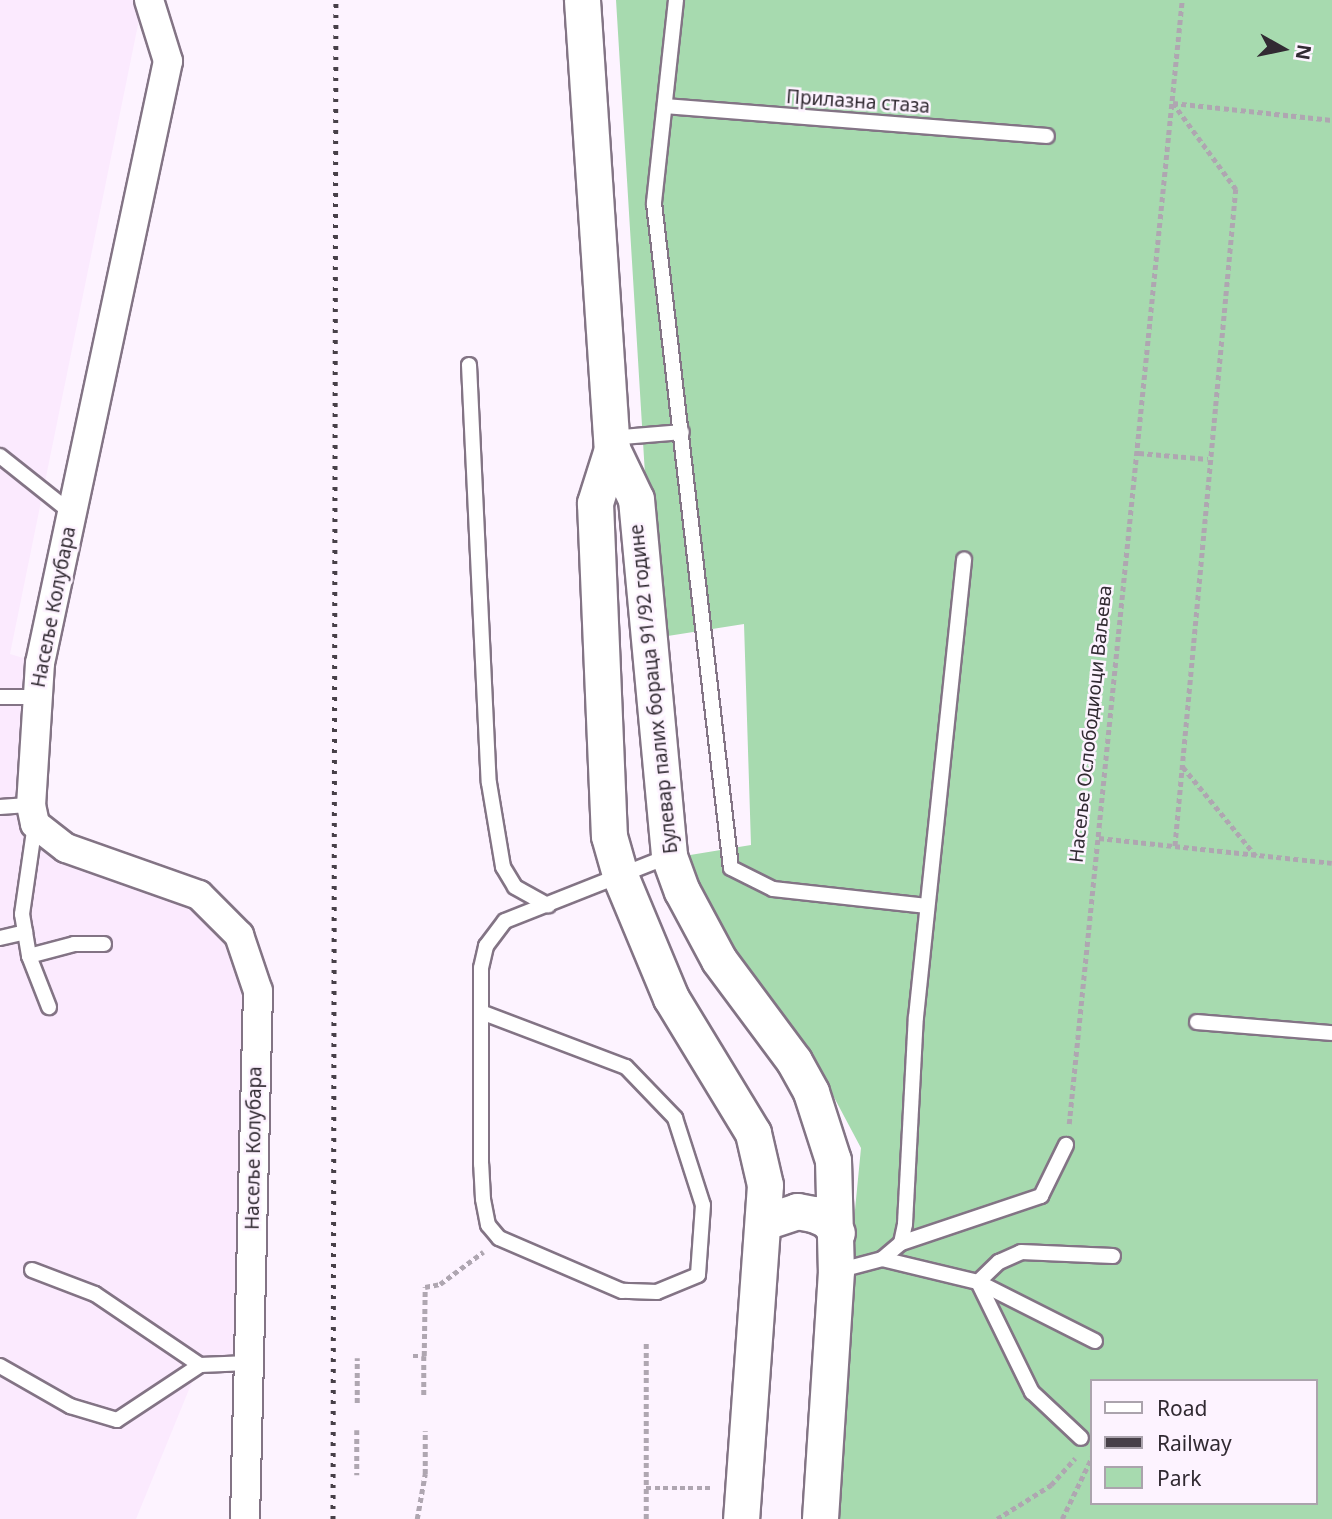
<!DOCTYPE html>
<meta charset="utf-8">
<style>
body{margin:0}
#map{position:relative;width:1332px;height:1519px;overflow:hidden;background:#fdf3ff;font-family:"Noto Sans",sans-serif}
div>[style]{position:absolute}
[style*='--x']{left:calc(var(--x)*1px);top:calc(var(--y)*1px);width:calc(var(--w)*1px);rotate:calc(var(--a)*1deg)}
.built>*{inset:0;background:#fbeafe}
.green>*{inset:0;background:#a7daaf}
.path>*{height:4.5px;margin-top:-2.25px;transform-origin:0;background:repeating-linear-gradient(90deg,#afa6b1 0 5px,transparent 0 8.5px)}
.roads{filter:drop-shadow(2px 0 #837485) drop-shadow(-2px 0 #837485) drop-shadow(0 2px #837485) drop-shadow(0 -2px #837485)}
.service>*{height:14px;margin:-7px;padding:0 7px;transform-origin:7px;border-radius:7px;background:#fff}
.minor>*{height:28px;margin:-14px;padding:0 14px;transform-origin:14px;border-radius:14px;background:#fff}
.tertiary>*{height:35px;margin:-17.5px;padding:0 17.5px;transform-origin:17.5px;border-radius:17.5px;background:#fff}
.rail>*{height:5px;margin-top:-2.5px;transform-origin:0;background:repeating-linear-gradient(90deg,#473f48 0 3.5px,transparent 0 10.5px)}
span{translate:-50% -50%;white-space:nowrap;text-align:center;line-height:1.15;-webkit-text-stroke:5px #fdf3ff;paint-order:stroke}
.street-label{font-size:19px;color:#312a32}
.legend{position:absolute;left:1090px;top:1379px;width:228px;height:126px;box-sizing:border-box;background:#fdf3ff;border:2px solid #aba3ad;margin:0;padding:9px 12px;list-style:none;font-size:21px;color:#312a32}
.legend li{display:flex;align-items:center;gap:14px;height:35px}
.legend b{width:35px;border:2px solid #aba3ad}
.north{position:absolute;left:1248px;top:14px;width:70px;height:70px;-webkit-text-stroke:5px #fdf3ff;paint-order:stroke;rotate:99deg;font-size:19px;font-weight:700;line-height:28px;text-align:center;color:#312a32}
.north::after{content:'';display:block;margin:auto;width:24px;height:32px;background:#312a32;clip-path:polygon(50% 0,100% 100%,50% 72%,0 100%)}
</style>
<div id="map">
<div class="built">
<div style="clip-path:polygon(0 0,139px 0,142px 5px,10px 654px,40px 663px,35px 824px,199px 895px,258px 991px,249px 1363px,199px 1365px,136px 1519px,0 1519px)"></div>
</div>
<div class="green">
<div style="clip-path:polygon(evenodd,616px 0,1332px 0,1332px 1519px,825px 1519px,861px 1148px,811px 1054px,743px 989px,684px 856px,751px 845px,744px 624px,655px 638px,616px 0,1092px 1381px,1316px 1381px,1316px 1503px,1092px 1503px,1092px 1381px)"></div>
</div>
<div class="path">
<div style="--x:1173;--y:103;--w:107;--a:53.8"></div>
<div style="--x:1236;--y:189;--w:662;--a:95.29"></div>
<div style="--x:1173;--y:103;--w:160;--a:6.1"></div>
<div style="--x:1139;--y:453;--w:69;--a:5"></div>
<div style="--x:1183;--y:767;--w:115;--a:50.6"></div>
<div style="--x:1099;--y:838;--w:234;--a:6.1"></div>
<div style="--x:1069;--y:1124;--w:1130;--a:-84.26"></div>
<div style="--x:413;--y:1356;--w:11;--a:0"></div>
<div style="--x:424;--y:1356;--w:69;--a:-89.2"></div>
<div style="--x:425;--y:1287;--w:15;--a:-11"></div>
<div style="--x:440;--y:1284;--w:54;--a:-36.7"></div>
<div style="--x:424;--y:1356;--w:41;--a:90"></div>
<div style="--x:357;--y:1403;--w:45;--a:-90"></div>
<div style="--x:357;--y:1430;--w:45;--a:90"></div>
<div style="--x:646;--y:1488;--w:65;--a:0"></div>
<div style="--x:417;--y:1519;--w:46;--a:-79.9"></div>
<div style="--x:425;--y:1474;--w:43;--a:-90"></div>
<div style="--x:646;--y:1519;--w:177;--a:-90"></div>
<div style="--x:997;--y:1519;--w:64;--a:-32.2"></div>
<div style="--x:1051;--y:1485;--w:36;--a:-48"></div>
<div style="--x:1062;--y:1519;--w:69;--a:-64.2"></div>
</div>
<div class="roads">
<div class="service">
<div style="--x:676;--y:0;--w:204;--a:96.2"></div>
<div style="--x:654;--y:203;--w:669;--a:83.4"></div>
<div style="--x:731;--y:868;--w:47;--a:26.6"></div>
<div style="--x:773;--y:889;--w:155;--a:6.3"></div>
<div style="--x:665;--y:106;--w:383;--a:4.5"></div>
<div style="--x:469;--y:365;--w:418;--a:87.3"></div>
<div style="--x:489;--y:783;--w:85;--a:80.5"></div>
<div style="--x:503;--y:867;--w:23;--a:59"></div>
<div style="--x:515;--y:887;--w:38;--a:29"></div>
<div style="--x:611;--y:438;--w:71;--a:-4.8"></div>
<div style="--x:0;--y:456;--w:93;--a:38.5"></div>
<div style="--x:0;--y:697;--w:36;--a:0"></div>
<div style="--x:0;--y:807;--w:31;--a:-4"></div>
<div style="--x:35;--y:824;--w:91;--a:98.2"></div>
<div style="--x:22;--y:914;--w:43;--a:80.5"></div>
<div style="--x:29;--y:956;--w:55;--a:68.6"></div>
<div style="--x:0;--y:938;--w:26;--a:-13"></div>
<div style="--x:29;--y:956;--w:47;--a:-14.9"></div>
<div style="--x:74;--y:944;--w:30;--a:0"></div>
<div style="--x:481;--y:1012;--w:155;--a:20.8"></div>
<div style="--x:626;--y:1067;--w:71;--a:46.1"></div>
<div style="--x:675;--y:1118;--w:91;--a:72.2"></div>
<div style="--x:703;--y:1205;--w:70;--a:94.1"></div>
<div style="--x:698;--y:1275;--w:44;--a:157.5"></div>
<div style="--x:657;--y:1292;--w:35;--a:-178"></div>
<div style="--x:622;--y:1291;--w:134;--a:-156.7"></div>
<div style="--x:499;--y:1238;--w:17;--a:-130"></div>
<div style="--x:488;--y:1225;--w:26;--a:-101"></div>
<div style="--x:483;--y:1199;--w:35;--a:-93"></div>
<div style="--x:481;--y:1164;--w:196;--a:-90"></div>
<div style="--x:481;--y:968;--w:23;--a:-77"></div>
<div style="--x:486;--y:946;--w:31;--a:-53"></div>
<div style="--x:505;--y:921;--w:176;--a:-21.6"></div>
<div style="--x:1197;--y:1022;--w:135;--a:4.7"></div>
<div style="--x:901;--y:1243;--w:148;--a:-18.6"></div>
<div style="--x:1041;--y:1196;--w:57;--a:-63.9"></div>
<div style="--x:882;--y:1259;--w:99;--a:13.5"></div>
<div style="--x:978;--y:1282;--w:131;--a:26.8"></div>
<div style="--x:32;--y:1270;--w:67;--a:20.9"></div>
<div style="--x:95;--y:1294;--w:127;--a:34.1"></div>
<div style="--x:200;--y:1365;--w:49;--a:-2.3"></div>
<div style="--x:837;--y:1271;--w:47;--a:-14.9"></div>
<div style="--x:882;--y:1259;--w:25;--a:-40"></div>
<div style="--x:901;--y:1243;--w:19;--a:-78"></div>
<div style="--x:905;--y:1224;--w:207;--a:-87"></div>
<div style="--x:916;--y:1017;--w:460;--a:-84"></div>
<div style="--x:978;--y:1282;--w:123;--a:63.9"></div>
<div style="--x:1032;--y:1392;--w:67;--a:43.2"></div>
<div style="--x:978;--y:1282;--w:29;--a:-44"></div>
<div style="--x:999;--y:1262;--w:24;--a:-24"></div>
<div style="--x:1021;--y:1252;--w:92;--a:2.5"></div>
<div style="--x:0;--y:1366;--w:81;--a:29.7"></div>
<div style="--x:70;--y:1406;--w:49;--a:16.6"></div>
<div style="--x:117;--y:1420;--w:100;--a:-33.5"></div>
</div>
<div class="minor">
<div style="--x:149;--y:0;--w:64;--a:72.7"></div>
<div style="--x:168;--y:61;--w:615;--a:102"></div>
<div style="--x:40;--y:663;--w:142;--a:93.6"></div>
<div style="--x:31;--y:805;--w:19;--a:78"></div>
<div style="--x:35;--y:824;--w:39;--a:38"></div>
<div style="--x:66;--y:848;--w:141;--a:19.5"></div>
<div style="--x:199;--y:895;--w:57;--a:45"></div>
<div style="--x:239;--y:935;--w:59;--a:71.3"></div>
<div style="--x:258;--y:991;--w:528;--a:91.41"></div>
</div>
<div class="tertiary">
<div style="--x:582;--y:0;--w:450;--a:86.2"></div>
<div style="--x:612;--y:449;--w:55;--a:64.4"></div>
<div style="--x:636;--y:499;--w:359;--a:84.7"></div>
<div style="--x:669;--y:856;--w:37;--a:70"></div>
<div style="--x:682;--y:891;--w:78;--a:61.8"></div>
<div style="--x:719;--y:960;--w:126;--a:53.4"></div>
<div style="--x:794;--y:1061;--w:35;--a:61"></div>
<div style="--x:811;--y:1092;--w:71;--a:72.1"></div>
<div style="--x:833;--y:1160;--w:111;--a:88.5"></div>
<div style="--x:836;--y:1271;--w:249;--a:93.7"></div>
<div style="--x:612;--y:449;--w:57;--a:107.5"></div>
<div style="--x:595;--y:503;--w:333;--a:87.6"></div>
<div style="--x:609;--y:836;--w:44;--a:74.1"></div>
<div style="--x:621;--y:878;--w:130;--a:67.4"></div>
<div style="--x:671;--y:998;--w:158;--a:58.7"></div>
<div style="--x:753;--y:1133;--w:53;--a:77"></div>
<div style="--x:765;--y:1185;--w:335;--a:94.1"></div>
<div style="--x:764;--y:1222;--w:35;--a:-18"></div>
<div style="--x:797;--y:1211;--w:16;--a:11"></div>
<div style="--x:813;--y:1214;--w:15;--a:23"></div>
<div style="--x:827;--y:1220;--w:16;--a:52"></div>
</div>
</div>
<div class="rail">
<div style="--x:333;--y:1519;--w:1519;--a:-89.89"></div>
</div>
<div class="street-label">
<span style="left:858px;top:102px;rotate:4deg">Прилазна стаза</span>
<span style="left:54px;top:607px;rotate:-79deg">Насеље Колубара</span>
<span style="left:654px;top:689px;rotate:-96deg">Булевар палих бораца 91/92 године</span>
<span style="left:1091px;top:724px;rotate:-84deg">Насеље Ослободиоци Ваљева</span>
<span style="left:254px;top:1148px;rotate:-89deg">Насеље Колубара</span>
</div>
<ul class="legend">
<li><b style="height:9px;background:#fff"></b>Road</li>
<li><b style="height:9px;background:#473f48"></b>Railway</li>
<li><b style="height:19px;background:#a7daaf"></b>Park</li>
</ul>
<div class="north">N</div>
</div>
